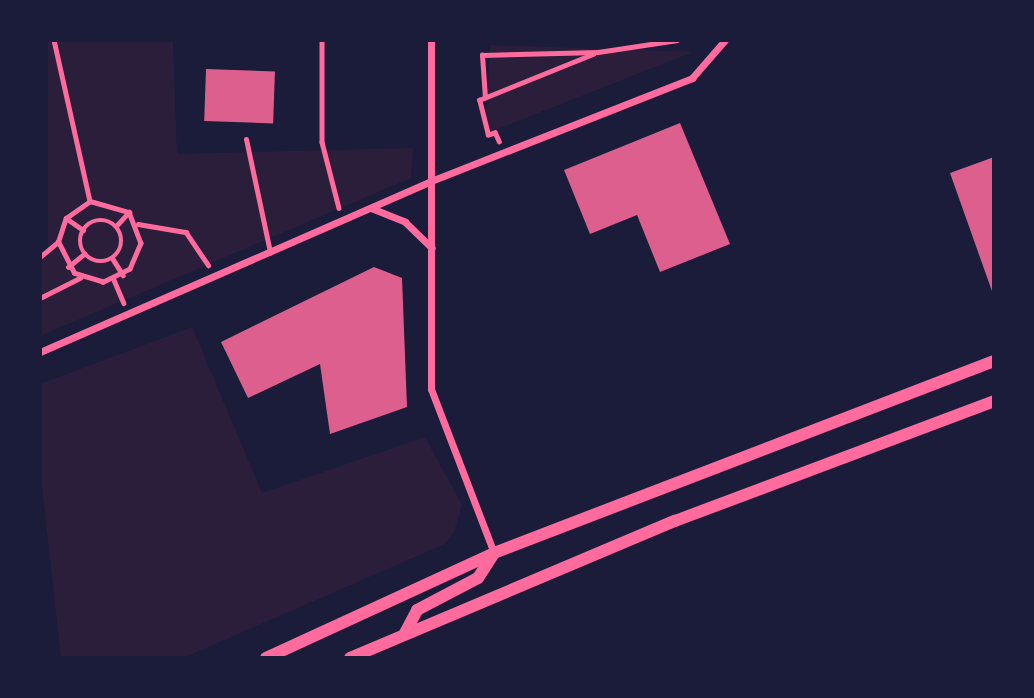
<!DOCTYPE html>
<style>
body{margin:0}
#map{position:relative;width:1034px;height:698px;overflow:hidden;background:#1b1b3a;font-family:"Fira Sans",sans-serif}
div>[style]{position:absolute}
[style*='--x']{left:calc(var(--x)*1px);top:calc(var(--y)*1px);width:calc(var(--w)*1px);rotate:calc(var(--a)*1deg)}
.green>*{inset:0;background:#2a1e3b}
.building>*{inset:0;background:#dd5f8e;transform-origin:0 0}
.path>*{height:4.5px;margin:-2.25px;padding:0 2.25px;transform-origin:2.25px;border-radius:2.25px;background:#ff6b9d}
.path>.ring{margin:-2.25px;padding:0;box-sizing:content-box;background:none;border:4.5px solid #ff6b9d;border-radius:50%}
.service>*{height:5px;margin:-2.5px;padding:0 2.5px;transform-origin:2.5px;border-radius:2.5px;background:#ff6b9d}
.minor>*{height:7px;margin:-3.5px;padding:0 3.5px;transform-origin:3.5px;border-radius:3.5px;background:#ff6b9d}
.tertiary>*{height:12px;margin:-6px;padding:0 6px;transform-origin:6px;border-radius:6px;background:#ff6b9d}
span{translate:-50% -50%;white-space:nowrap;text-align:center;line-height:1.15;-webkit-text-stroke:7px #1b1b3a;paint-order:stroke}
.frame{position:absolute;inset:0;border:42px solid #1b1b3a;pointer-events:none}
</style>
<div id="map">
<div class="green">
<div style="clip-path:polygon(173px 40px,177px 154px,413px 148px,411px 178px,40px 336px,40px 256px,48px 255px,48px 41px)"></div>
<div style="clip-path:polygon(490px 45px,693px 52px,485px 134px)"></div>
<div style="clip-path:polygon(192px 327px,262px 493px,425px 437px,462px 505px,454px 532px,445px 544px,183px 658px,61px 658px,40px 468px,40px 384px)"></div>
</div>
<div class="building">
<div style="left:206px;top:69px;width:69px;height:52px;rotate:2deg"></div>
<div style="clip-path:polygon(680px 123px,730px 244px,660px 272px,637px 215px,590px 234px,564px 170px)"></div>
<div style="clip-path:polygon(994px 157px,994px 294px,993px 294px,950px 173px)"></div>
<div style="clip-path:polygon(374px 267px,402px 278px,407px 407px,330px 434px,320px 364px,248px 398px,221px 342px)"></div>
</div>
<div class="path">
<div style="--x:54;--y:40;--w:165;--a:77.4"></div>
<div style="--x:322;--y:40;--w:102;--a:90"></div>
<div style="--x:322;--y:142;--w:68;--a:75.6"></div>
<div style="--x:485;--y:98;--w:43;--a:-94"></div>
<div style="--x:482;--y:55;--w:116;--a:-1.5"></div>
<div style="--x:598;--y:52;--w:80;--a:-8.6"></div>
<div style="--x:499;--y:142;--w:10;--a:-114"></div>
<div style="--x:495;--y:133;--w:7;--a:164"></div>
<div style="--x:488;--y:135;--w:36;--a:-104"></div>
<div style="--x:479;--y:100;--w:123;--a:-22"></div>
<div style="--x:66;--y:218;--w:21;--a:35"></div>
<div class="ring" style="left:80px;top:220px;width:37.5px;height:37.5px"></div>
<div style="--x:138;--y:224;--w:49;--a:9.5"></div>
<div style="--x:186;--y:232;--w:40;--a:56"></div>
<div style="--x:116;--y:226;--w:19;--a:-47"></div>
<div style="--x:40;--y:257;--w:23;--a:-40"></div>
<div style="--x:58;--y:242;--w:25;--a:-72"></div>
<div style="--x:66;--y:218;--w:29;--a:-35"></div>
<div style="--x:90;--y:201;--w:41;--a:15.8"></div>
<div style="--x:129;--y:212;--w:33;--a:69"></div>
<div style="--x:141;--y:243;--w:28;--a:113"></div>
<div style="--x:130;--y:269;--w:30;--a:154"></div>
<div style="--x:103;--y:282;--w:30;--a:-163"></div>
<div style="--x:74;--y:273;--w:35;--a:-117"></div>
<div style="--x:113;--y:259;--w:19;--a:58"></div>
<div style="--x:68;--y:267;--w:21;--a:-39"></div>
<div style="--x:114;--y:280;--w:25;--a:67"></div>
<div style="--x:40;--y:298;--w:45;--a:-26.6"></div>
</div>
<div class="service">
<div style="--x:246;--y:139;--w:116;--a:78"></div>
</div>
<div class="minor">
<div style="--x:431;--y:40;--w:349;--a:90"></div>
<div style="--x:431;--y:389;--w:176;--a:69"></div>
<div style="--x:371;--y:208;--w:37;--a:22"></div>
<div style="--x:405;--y:222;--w:37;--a:44"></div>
<div style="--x:40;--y:352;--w:427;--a:-23.6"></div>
<div style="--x:431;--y:181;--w:281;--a:-21.5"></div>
<div style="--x:692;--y:78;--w:50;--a:-49"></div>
</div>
<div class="tertiary">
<div style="--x:405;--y:633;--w:26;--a:-62"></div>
<div style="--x:417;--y:610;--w:69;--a:-27.7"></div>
<div style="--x:478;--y:578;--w:30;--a:-57"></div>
<div style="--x:266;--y:658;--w:251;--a:-24.7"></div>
<div style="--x:494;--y:553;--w:536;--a:-21.01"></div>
<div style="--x:350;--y:658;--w:353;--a:-22.9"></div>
<div style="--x:675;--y:521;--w:341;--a:-20.6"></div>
</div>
<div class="frame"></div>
</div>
